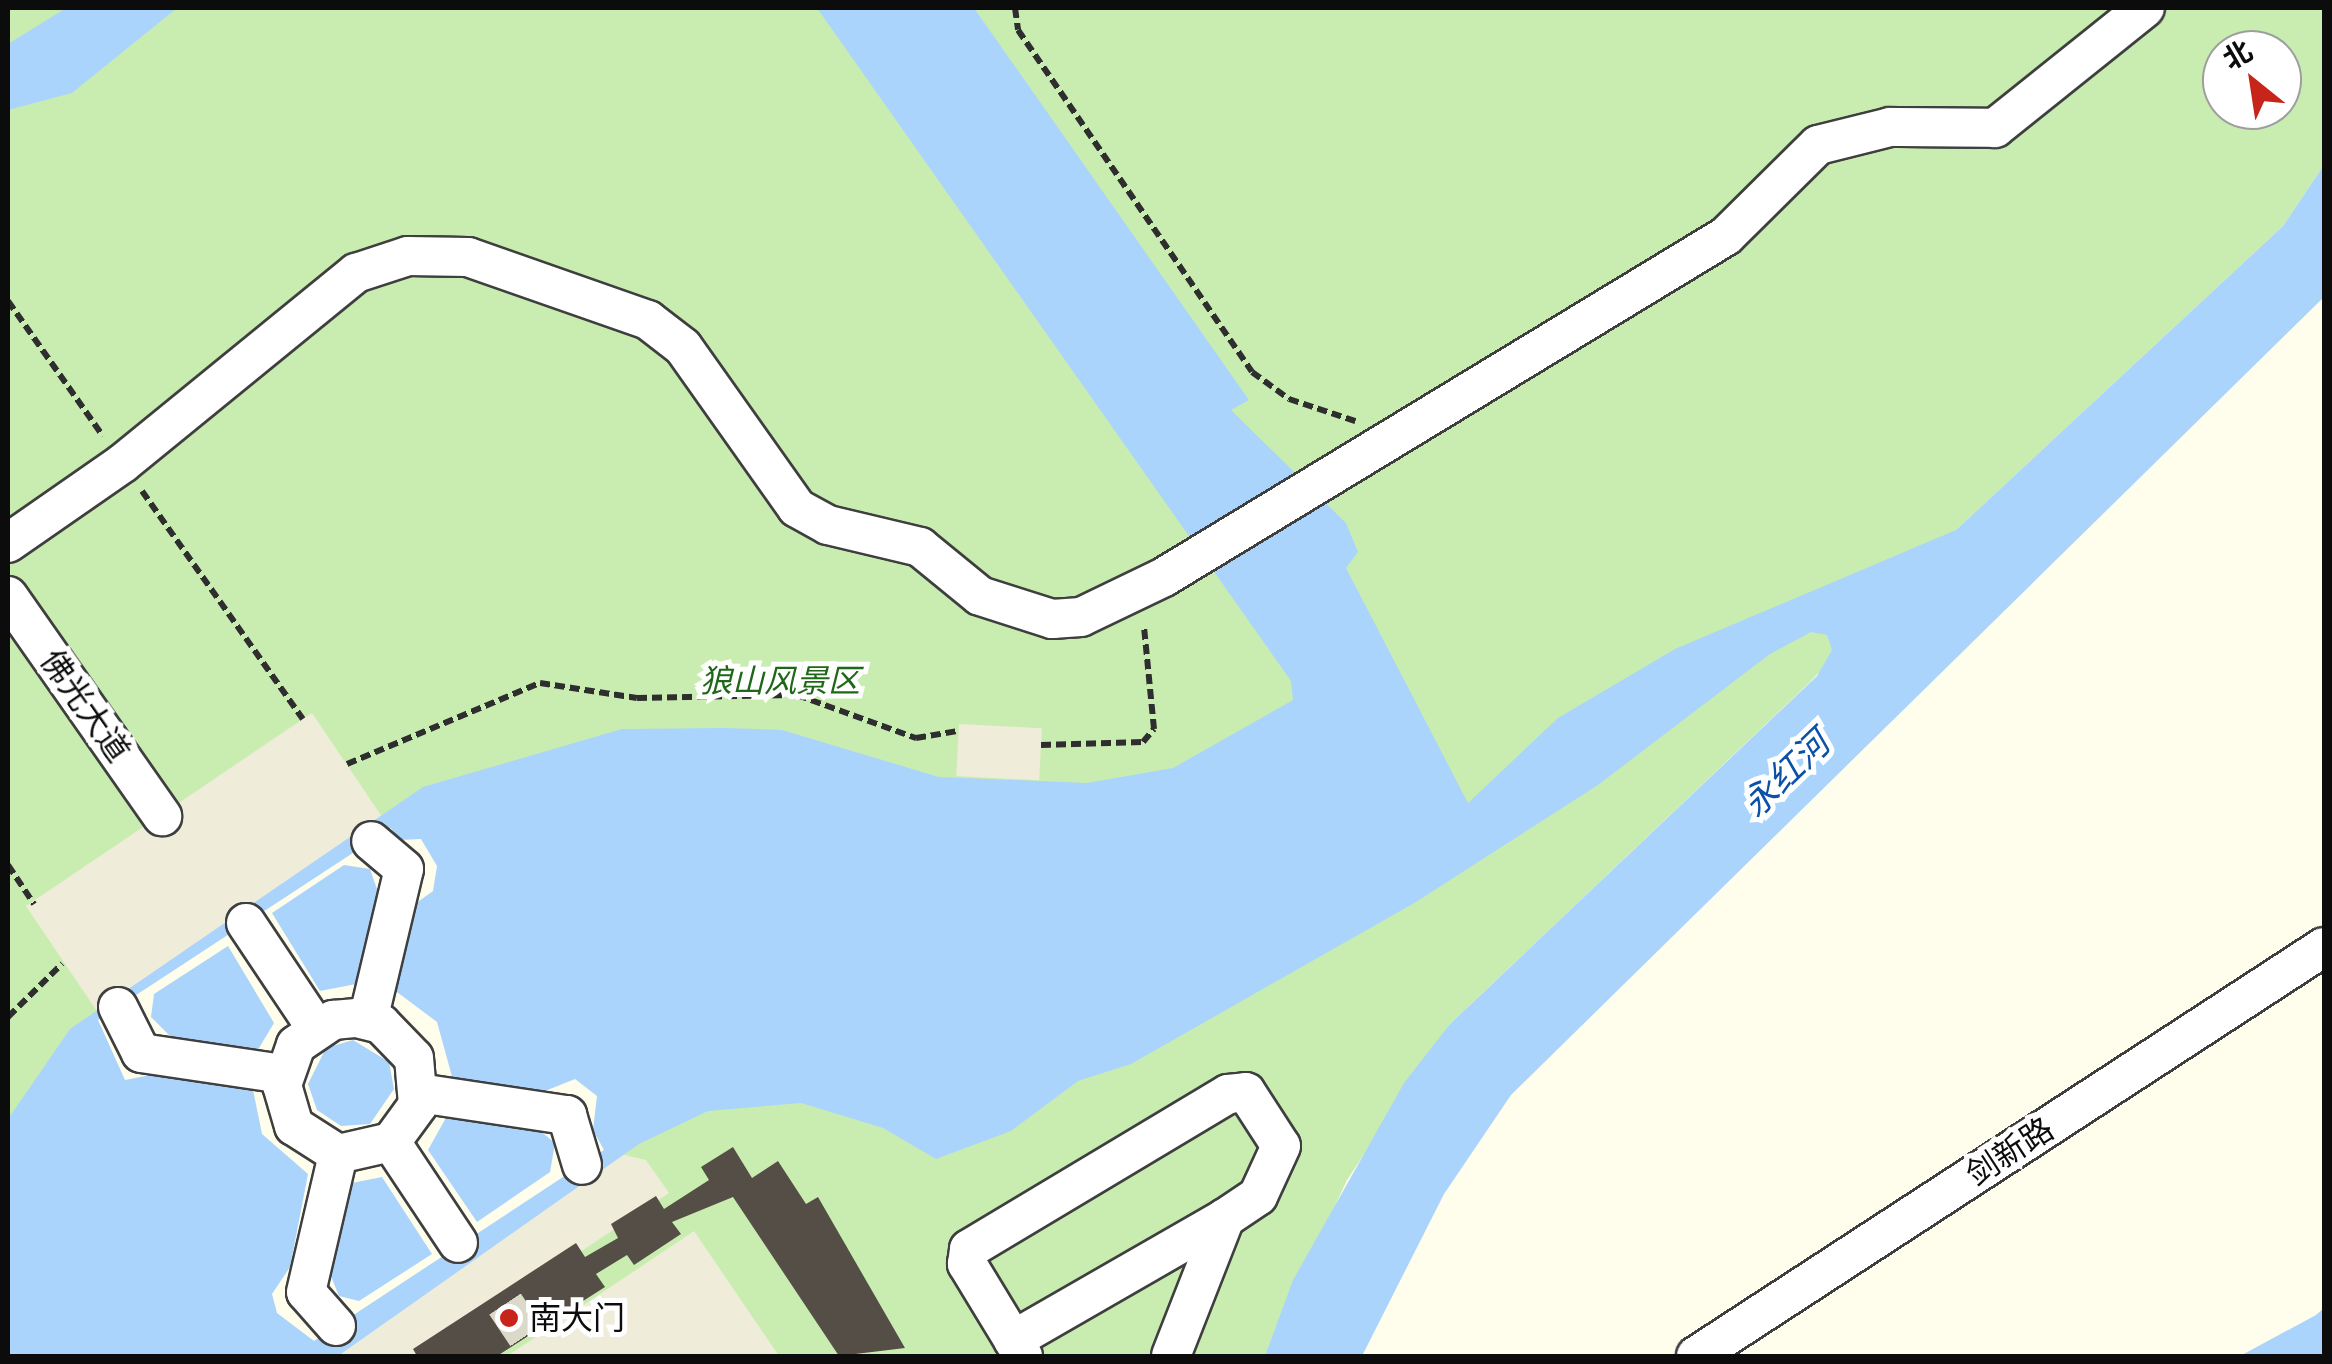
<!DOCTYPE html>
<meta charset="utf-8">
<style>
body{margin:0}
#map{position:relative;width:2332px;height:1364px;overflow:hidden;background:#fffdeb;font-family:Bitter,"Noto Sans SC",serif}
div>[style]{position:absolute}
[style*='--x']{left:calc(var(--x)*1px);top:calc(var(--y)*1px);width:calc(var(--w)*1px);rotate:calc(var(--a)*1deg)}
.green>*{inset:0;background:#c9edb1}
.plaza>*{inset:0;background:#efecda;transform-origin:0 0}
.water>*{inset:0;background:#aad4fb}
.pier>*{inset:0;background:#fffdeb}
.building>*{inset:0;background:#554e47}
.minor-tunnel>*{height:38px;margin-top:-19px;transform-origin:0;background:repeating-linear-gradient(90deg,#dbd9ca 0 38px,transparent 0 57px)}
.path>*{height:6px;margin-top:-3px;transform-origin:0;background:repeating-linear-gradient(90deg,#2e2e2e 0 10px,transparent 0 15px)}
.roads{filter:drop-shadow(2px 0 #3f3f3f) drop-shadow(-2px 0 #3f3f3f) drop-shadow(0 2px #3f3f3f) drop-shadow(0 -2px #3f3f3f)}
.minor>*{height:38px;margin:-19px;padding:0 19px;transform-origin:19px;border-radius:19px;background:#fff}
.dots>*{width:28px;height:28px;translate:-50% -50%;box-sizing:border-box;border:5px solid #fff;border-radius:50%}
span{translate:-50% -50%;white-space:nowrap;text-align:center;line-height:1.15;-webkit-text-stroke:10px #fff;paint-order:stroke}
.park-label{font-size:32px;color:#1f6817;font-style:italic}
.street-label{font-size:32px;color:#0c0c0c}
.poi-label{font-size:32px;color:#0c0c0c}
.left{translate:0 -50%;text-align:left}
.water-label{font-size:35px;color:#0b51a7;font-style:italic}
.frame{position:absolute;inset:0;border:10px solid #0c0c0c;pointer-events:none}
.north{position:absolute;left:2202px;top:30px;width:100px;height:100px;box-sizing:border-box;background:#fff;border:2px solid #9e9e9e;border-radius:50%;rotate:330deg;font-size:28px;font-weight:700;line-height:40px;text-align:center;color:#0c0c0c}
.north::after{content:'';display:block;margin:auto;width:35px;height:45px;background:#c72519;clip-path:polygon(50% 0,100% 100%,50% 72%,0 100%)}
</style>
<div id="map">
<div class="green">
<div style="clip-path:polygon(evenodd,8px 8px,2324px 8px,2324px 165px,2283px 226px,1956px 530px,1809px 683px,1450px 1024px,1347px 1180px,1265px 1356px,8px 1356px,8px 8px,2222px 50px,2282px 50px,2282px 110px,2222px 110px,2222px 50px)"></div>
</div>
<div class="plaza">
<div style="left:312px;top:713px;width:140px;height:345px;rotate:56deg"></div>
<div style="left:959px;top:724px;width:83px;height:52px;rotate:3deg"></div>
<div style="clip-path:polygon(604px 1150px,646px 1160px,669px 1193px,423px 1356px,318px 1356px)"></div>
<div style="clip-path:polygon(694px 1231px,779px 1356px,507px 1356px,530px 1341px)"></div>
</div>
<div class="water">
<div style="clip-path:polygon(66px 8px,177px 8px,72px 93px,8px 110px,8px 44px)"></div>
<div style="clip-path:polygon(817px 8px,974px 8px,1249px 400px,1231px 410px,1346px 523px,1358px 552px,1346px 568px,1468px 803px,1558px 718px,1675px 649px,1956px 530px,2283px 226px,2324px 165px,2324px 297px,1511px 1095px,1444px 1194px,1362px 1356px,1265px 1356px,1293px 1280px,1404px 1083px,1450px 1024px,1817px 676px,1832px 650px,1827px 635px,1811px 632px,1770px 654px,1598px 785px,1416px 902px,1131px 1064px,1078px 1081px,1011px 1131px,936px 1159px,883px 1128px,801px 1103px,708px 1111px,639px 1144px,338px 1356px,8px 1356px,8px 1119px,70px 1029px,423px 787px,622px 729px,726px 728px,782px 730px,939px 777px,1087px 783px,1173px 768px,1293px 700px,1291px 681px)"></div>
<div style="clip-path:polygon(2324px 1308px,2324px 1356px,2240px 1356px,2316px 1315px)"></div>
</div>
<div class="pier">
<div style="clip-path:polygon(evenodd,391px 828px,399px 840px,421px 839px,437px 866px,433px 891px,412px 906px,393px 989px,437px 1022px,453px 1080px,540px 1093px,575px 1079px,597px 1096px,593px 1130px,604px 1150px,314px 1341px,277px 1313px,272px 1294px,290px 1267px,308px 1174px,262px 1134px,252px 1085px,161px 1073px,125px 1080px,98px 1020px,391px 828px,344px 865px,370px 869px,378px 892px,356px 984px,320px 991px,272px 913px,344px 865px,391px 828px,228px 946px,274px 1023px,256px 1053px,173px 1039px,151px 1017px,154px 994px,228px 946px,391px 828px,353px 1040px,389px 1062px,394px 1089px,370px 1124px,341px 1126px,317px 1110px,308px 1084px,326px 1048px,353px 1040px,391px 828px,447px 1116px,533px 1125px,555px 1143px,550px 1172px,477px 1222px,428px 1150px,447px 1116px,391px 828px,382px 1177px,432px 1254px,359px 1301px,339px 1296px,328px 1269px,347px 1184px,382px 1177px)"></div>
</div>
<div class="building">
<div style="clip-path:polygon(733px 1147px,752px 1178px,778px 1161px,806px 1204px,818px 1197px,905px 1348px,839px 1356px,733px 1197px,672px 1222px,681px 1234px,634px 1265px,627px 1255px,596px 1274px,605px 1287px,497px 1356px,417px 1356px,413px 1349px,576px 1243px,585px 1257px,618px 1238px,611px 1224px,656px 1196px,664px 1209px,709px 1180px,701px 1167px)"></div>
</div>
<div class="minor-tunnel">
<div style="--x:505;--y:1304;--w:45;--a:56"></div>
</div>
<div class="path">
<div style="--x:1015;--y:8;--w:22;--a:82"></div>
<div style="--x:1018;--y:30;--w:414;--a:55.6"></div>
<div style="--x:1252;--y:372;--w:46;--a:36.1"></div>
<div style="--x:1289;--y:399;--w:70;--a:18.4"></div>
<div style="--x:8;--y:301;--w:165;--a:54.9"></div>
<div style="--x:142;--y:491;--w:279;--a:54.8"></div>
<div style="--x:1041;--y:745;--w:102;--a:-1.7"></div>
<div style="--x:1143;--y:742;--w:17;--a:-50"></div>
<div style="--x:1154;--y:729;--w:102;--a:-95.6"></div>
<div style="--x:347;--y:764;--w:209;--a:-22.8"></div>
<div style="--x:540;--y:683;--w:98;--a:8.8"></div>
<div style="--x:637;--y:698;--w:160;--a:-1.1"></div>
<div style="--x:797;--y:695;--w:127;--a:19.9"></div>
<div style="--x:916;--y:738;--w:43;--a:-9.5"></div>
<div style="--x:8;--y:865;--w:47;--a:56.3"></div>
<div style="--x:8;--y:1017;--w:76;--a:-44.5"></div>
</div>
<div class="roads">
<div class="minor">
<div style="--x:8;--y:543;--w:140;--a:-34.8"></div>
<div style="--x:123;--y:463;--w:301;--a:-39.2"></div>
<div style="--x:356;--y:273;--w:55;--a:-18.1"></div>
<div style="--x:408;--y:256;--w:60;--a:1"></div>
<div style="--x:468;--y:257;--w:191;--a:19.3"></div>
<div style="--x:648;--y:320;--w:44;--a:37.6"></div>
<div style="--x:683;--y:347;--w:197;--a:54.7"></div>
<div style="--x:797;--y:508;--w:35;--a:29"></div>
<div style="--x:828;--y:525;--w:95;--a:13.4"></div>
<div style="--x:920;--y:547;--w:77;--a:39.2"></div>
<div style="--x:980;--y:596;--w:76;--a:17.7"></div>
<div style="--x:1052;--y:619;--w:29;--a:-4"></div>
<div style="--x:1081;--y:617;--w:92;--a:-25.7"></div>
<div style="--x:1164;--y:577;--w:657;--a:-31.25"></div>
<div style="--x:1726;--y:236;--w:129;--a:-44.7"></div>
<div style="--x:1818;--y:145;--w:74;--a:-14"></div>
<div style="--x:1890;--y:127;--w:105;--a:0.5"></div>
<div style="--x:1995;--y:128;--w:192;--a:-38.7"></div>
<div style="--x:8;--y:596;--w:269;--a:55"></div>
<div style="--x:246;--y:923;--w:126;--a:56.3"></div>
<div style="--x:118;--y:1007;--w:51;--a:63.4"></div>
<div style="--x:141;--y:1053;--w:145;--a:8.4"></div>
<div style="--x:368;--y:1020;--w:155;--a:-76.6"></div>
<div style="--x:404;--y:869;--w:43;--a:-139.7"></div>
<div style="--x:419;--y:1093;--w:150;--a:8.5"></div>
<div style="--x:567;--y:1115;--w:52;--a:73.3"></div>
<div style="--x:391;--y:1142;--w:121;--a:56.4"></div>
<div style="--x:336;--y:1326;--w:45;--a:-131.4"></div>
<div style="--x:306;--y:1292;--w:142;--a:-76.9"></div>
<div style="--x:338;--y:1154;--w:52;--a:-147.5"></div>
<div style="--x:294;--y:1126;--w:43;--a:-106.3"></div>
<div style="--x:282;--y:1085;--w:42;--a:-70.7"></div>
<div style="--x:296;--y:1045;--w:45;--a:-34"></div>
<div style="--x:333;--y:1020;--w:24;--a:-5"></div>
<div style="--x:357;--y:1018;--w:25;--a:14"></div>
<div style="--x:381;--y:1024;--w:47;--a:45.9"></div>
<div style="--x:414;--y:1058;--w:47;--a:85.1"></div>
<div style="--x:418;--y:1105;--w:46;--a:126.1"></div>
<div style="--x:391;--y:1142;--w:54;--a:167.2"></div>
<div style="--x:1013;--y:1340;--w:245;--a:-29.9"></div>
<div style="--x:1023;--y:1356;--w:108;--a:-121.3"></div>
<div style="--x:967;--y:1264;--w:15;--a:-82"></div>
<div style="--x:969;--y:1249;--w:302;--a:-30.9"></div>
<div style="--x:1228;--y:1094;--w:18;--a:-6"></div>
<div style="--x:1246;--y:1092;--w:64;--a:57.1"></div>
<div style="--x:1281;--y:1146;--w:55;--a:114.7"></div>
<div style="--x:1258;--y:1196;--w:40;--a:146"></div>
<div style="--x:1225;--y:1218;--w:148;--a:111.4"></div>
<div style="--x:1696;--y:1356;--w:749;--a:-33.08"></div>
</div>
</div>
<div class="dots">
<div style="left:509px;top:1318px;background:#c72519"></div>
</div>
<div class="park-label">
<span style="left:780px;top:681px">狼山风景区</span>
</div>
<div class="street-label">
<span style="left:85px;top:706px;rotate:55deg">佛光大道</span>
<span style="left:2010px;top:1152px;rotate:-33deg">剑新路</span>
</div>
<div class="poi-label">
<span class="left" style="left:529px;top:1318px">南大门</span>
</div>
<div class="water-label">
<span style="left:1786px;top:774px;rotate:-44deg">永红河</span>
</div>
<div class="frame"></div>
<div class="north">北</div>
</div>
